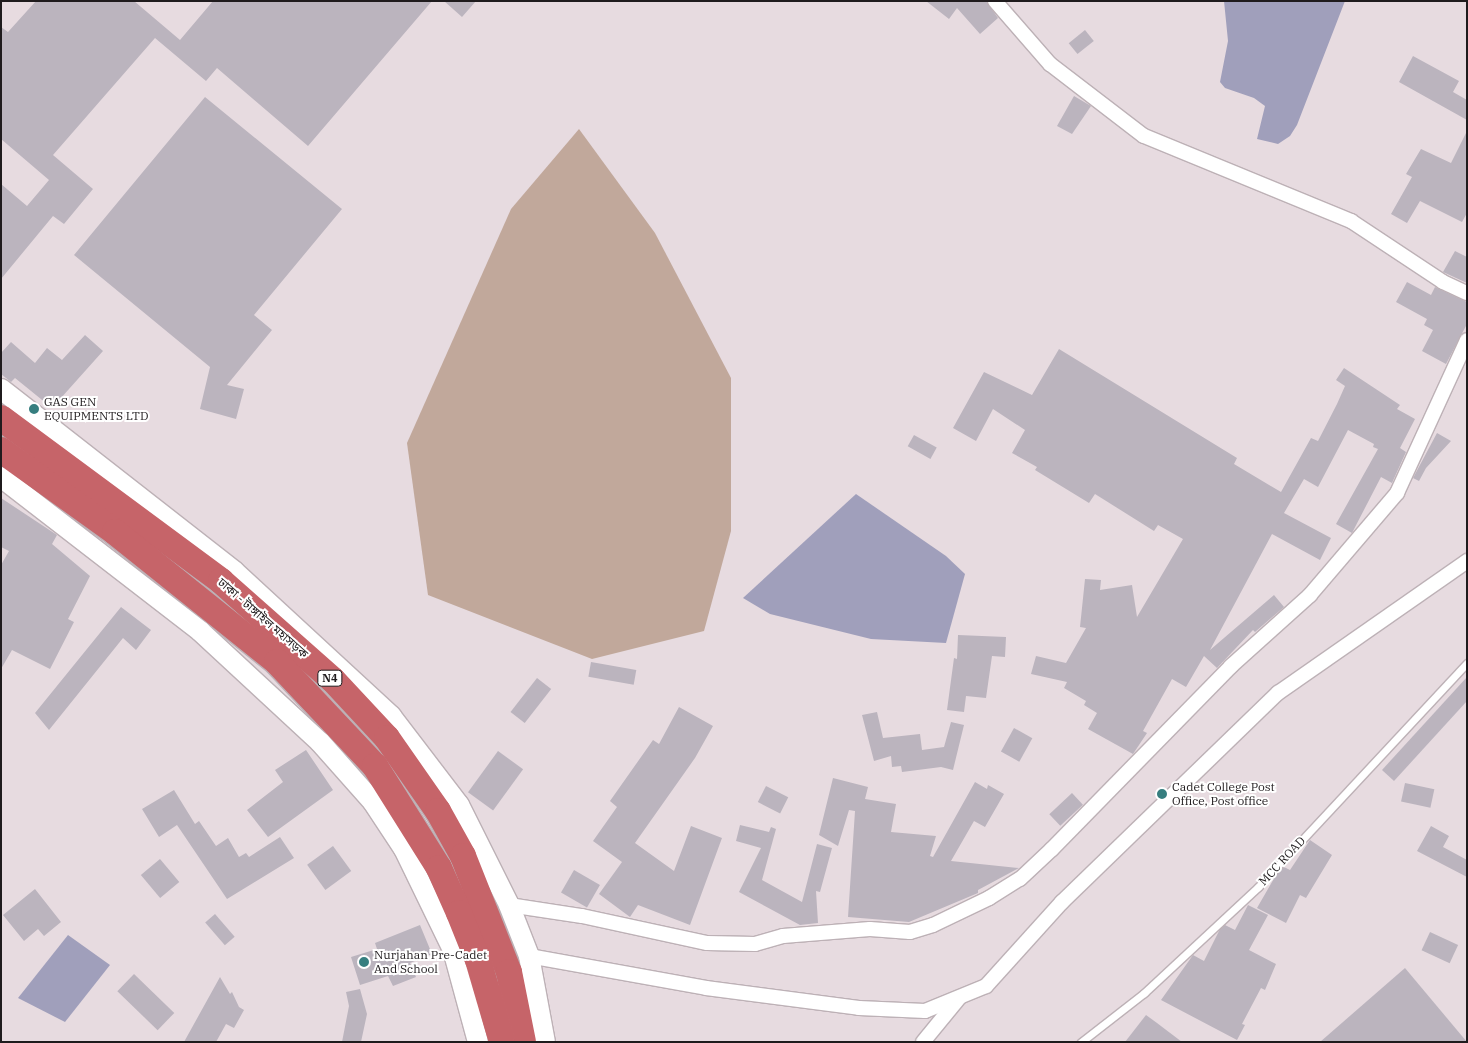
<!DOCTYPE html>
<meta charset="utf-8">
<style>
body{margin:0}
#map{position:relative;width:1468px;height:1043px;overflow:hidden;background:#e7dbe0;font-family:"IBM Plex Serif","Noto Sans Bengali",serif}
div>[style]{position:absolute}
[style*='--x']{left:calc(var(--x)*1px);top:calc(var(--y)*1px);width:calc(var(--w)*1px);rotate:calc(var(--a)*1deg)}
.green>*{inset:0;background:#c1a89b}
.water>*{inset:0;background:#a09fbb}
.building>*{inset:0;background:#bbb4be;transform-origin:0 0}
.roads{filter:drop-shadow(1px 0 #bdb1b6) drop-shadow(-1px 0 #bdb1b6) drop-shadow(0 1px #bdb1b6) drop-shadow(0 -1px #bdb1b6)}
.lane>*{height:7px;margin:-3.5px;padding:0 3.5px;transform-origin:3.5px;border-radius:3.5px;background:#fff}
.street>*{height:14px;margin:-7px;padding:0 7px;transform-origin:7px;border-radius:7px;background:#fff}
.secondary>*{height:20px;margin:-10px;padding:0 10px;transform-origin:10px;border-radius:10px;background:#fff}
.highway>*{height:26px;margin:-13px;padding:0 13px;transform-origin:13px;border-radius:13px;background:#c66469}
.dots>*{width:14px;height:14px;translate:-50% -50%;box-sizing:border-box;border:2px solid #fff;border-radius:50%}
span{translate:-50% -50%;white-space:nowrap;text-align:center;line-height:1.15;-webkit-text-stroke:4px #fff;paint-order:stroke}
.shield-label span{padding:1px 4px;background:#fff;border:1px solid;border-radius:4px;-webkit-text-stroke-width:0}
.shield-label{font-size:11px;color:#1f1b1d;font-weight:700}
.poi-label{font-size:12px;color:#1f1b1d}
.left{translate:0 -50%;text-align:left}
.street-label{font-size:12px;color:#1f1b1d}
.frame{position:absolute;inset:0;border:2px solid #1f1b1d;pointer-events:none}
</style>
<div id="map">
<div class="green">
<div style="clip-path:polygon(579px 129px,655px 233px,731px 378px,731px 531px,704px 631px,592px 659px,428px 595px,407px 443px,511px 209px)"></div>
</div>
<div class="water">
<div style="clip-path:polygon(1224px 1px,1345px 1px,1297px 125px,1290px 136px,1278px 144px,1257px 139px,1265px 106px,1254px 98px,1225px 88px,1220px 82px,1228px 41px)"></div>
<div style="clip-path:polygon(856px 494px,946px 556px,965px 574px,946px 643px,871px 639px,770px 614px,743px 598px)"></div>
<div style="clip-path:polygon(68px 935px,110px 965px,65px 1022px,18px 998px)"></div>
</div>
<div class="building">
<div style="clip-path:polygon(36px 1px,134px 1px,180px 40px,213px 1px,432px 1px,308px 146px,217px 68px,206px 81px,155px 38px,53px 155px,93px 189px,64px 224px,53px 216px,1px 279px,1px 184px,27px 206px,49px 180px,1px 139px,1px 27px,8px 32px)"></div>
<div style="clip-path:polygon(444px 1px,476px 1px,462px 17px)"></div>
<div style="clip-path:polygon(926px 1px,986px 1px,998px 18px,980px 34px,957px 8px,949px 19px)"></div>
<div style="left:1085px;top:30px;width:14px;height:21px;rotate:51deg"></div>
<div style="clip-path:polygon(1413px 56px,1459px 81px,1453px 92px,1467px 100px,1467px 120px,1399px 82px)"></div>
<div style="clip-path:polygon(1074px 96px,1091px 106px,1072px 134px,1057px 126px)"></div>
<div style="clip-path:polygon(205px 97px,342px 209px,254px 315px,272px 330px,227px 385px,244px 389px,236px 419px,200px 409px,210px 367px,74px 255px)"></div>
<div style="clip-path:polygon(1467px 131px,1467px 213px,1462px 222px,1420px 201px,1407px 223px,1391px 214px,1412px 177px,1406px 174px,1421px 149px,1451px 163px)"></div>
<div style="clip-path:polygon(1455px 251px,1467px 257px,1467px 283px,1443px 272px)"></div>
<div style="clip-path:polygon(1407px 282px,1431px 295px,1435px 287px,1467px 302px,1467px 324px,1446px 364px,1422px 351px,1433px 330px,1424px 325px,1427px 319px,1396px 302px)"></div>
<div style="clip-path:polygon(85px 335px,103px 351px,52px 408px,15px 378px,11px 382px,1px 374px,1px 353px,11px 342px,35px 363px,47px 348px,62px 360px)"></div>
<div style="clip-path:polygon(1059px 349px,1237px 458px,1234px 464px,1281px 492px,1311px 438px,1318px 441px,1337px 404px,1345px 386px,1336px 380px,1344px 368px,1400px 405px,1397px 409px,1415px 419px,1400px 448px,1406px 452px,1392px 483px,1381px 477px,1352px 533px,1336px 524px,1378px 449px,1373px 447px,1374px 444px,1348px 430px,1318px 487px,1304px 479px,1284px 513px,1331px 538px,1320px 560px,1272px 534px,1210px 650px,1274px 595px,1284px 607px,1255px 632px,1253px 630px,1217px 668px,1204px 656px,1186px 687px,1172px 679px,1143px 731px,1147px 733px,1133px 754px,1088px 729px,1097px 713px,1084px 705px,1086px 701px,1064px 688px,1067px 682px,1031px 674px,1036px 656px,1066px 663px,1086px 628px,1080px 627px,1085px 579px,1101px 580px,1100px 590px,1132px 585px,1137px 617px,1183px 539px,1158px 525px,1154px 531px,1095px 494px,1089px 503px,1035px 470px,1037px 467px,1012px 453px,1025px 430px,993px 409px,976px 441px,953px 428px,984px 372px,1032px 395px)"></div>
<div style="clip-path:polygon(1437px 433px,1451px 441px,1426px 468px,1419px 481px,1413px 478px)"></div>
<div style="left:914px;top:435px;width:26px;height:13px;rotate:29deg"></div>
<div style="clip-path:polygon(1px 498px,57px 535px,52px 544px,90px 576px,68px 619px,74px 622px,50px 669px,12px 650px,1px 669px,1px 565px,9px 551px,1px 547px)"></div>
<div style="clip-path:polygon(121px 607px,151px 630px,136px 650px,123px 638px,49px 730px,35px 713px)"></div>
<div style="clip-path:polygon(958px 635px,1006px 637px,1005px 657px,992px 656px,986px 698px,966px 696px,964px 712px,947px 710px,954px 658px,957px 659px)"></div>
<div style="left:591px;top:662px;width:46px;height:15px;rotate:10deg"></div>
<div style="clip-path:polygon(1467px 677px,1467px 701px,1394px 781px,1382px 770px)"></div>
<div style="left:537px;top:678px;width:18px;height:43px;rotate:38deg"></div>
<div style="clip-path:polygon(679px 707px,713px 726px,695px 758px,635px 843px,674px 871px,691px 826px,722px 838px,690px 925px,638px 905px,630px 917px,599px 894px,622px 862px,593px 841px,617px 807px,610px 801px,653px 740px,659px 744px)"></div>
<div style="clip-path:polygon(877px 712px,883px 738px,920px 734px,922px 750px,944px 747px,951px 722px,964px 725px,953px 770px,941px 767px,902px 772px,901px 766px,892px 767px,891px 756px,874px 761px,862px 715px)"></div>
<div style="left:1014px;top:728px;width:21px;height:27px;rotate:29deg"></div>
<div style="clip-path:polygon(306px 750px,333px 790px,268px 837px,247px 810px,283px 782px,275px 770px)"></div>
<div style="left:498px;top:751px;width:31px;height:51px;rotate:36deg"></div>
<div style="clip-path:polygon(833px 778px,868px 787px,865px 799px,896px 804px,891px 832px,936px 836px,930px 856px,933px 857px,975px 782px,987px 789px,988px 785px,1004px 794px,985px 827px,974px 821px,951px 861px,1019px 868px,978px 890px,978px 893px,909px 922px,848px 917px,855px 811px,849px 810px,838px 846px,819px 835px)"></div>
<div style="left:1405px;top:783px;width:30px;height:19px;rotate:12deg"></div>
<div style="left:766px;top:786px;width:25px;height:18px;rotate:27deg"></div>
<div style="clip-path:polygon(174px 790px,195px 824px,199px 821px,216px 846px,228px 838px,239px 857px,246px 853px,249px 857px,280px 837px,294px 858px,227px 899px,177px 825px,159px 837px,142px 809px)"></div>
<div style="left:1072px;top:793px;width:16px;height:31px;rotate:47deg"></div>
<div style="clip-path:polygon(740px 825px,769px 832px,771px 827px,776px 829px,762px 880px,802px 902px,817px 844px,832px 848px,820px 892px,816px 891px,818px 923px,800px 925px,739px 892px,761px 848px,736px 841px)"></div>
<div style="clip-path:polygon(1431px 826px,1449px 836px,1443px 847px,1467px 860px,1467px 877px,1417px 851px)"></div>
<div style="clip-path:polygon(1310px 840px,1332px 855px,1306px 898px,1300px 895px,1286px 923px,1257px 908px,1276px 875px,1284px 867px,1290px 870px)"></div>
<div style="left:333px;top:846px;width:31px;height:32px;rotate:54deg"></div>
<div style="left:160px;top:859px;width:30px;height:25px;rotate:50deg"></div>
<div style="left:574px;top:870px;width:30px;height:26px;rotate:30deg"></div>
<div style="clip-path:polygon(35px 889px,61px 922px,44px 936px,38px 929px,24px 941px,3px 915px)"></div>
<div style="clip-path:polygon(1248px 905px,1268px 915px,1249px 950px,1276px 964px,1265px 990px,1261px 988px,1242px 1024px,1245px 1025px,1237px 1040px,1161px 1000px,1193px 955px,1204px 961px,1220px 929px,1225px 925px,1235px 930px)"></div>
<div style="left:215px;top:914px;width:30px;height:13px;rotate:49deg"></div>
<div style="clip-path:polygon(420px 925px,432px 954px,410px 963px,416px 977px,393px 986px,388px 976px,360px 985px,351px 957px,377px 949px,375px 943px)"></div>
<div style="left:1430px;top:932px;width:31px;height:20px;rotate:25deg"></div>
<div style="clip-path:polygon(1405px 968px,1467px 1042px,1320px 1042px)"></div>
<div style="left:134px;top:974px;width:56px;height:24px;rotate:44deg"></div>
<div style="clip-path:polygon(220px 977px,230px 994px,232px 992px,239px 1007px,244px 1010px,234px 1028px,226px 1024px,216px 1042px,184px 1042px)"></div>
<div style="clip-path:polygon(360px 989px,367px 1014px,361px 1042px,342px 1042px,349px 1006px,346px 992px)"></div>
<div style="clip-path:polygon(1146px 1015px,1157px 1023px,1182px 1042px,1125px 1042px)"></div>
</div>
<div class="roads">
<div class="lane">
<div style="--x:1081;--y:1042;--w:80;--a:-37.9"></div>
<div style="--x:1144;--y:993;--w:156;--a:-42.9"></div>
<div style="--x:1258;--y:887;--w:306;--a:-47"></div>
</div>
<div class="street">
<div style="--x:995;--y:1;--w:84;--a:48.9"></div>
<div style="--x:1050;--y:64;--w:118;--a:37.5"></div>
<div style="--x:1144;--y:136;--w:224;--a:22.3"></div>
<div style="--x:1351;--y:221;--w:110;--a:33.5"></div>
<div style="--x:1443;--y:282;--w:26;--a:25"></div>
<div style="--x:509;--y:905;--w:74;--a:8.6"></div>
<div style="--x:582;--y:916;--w:128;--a:12.2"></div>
<div style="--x:707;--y:943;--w:48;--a:1.2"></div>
<div style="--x:755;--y:944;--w:29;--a:-16"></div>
<div style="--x:783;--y:936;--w:87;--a:-4.6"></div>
<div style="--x:870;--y:929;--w:40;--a:4.3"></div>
<div style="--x:910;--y:932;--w:24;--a:-17"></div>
<div style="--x:933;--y:925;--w:62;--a:-25.7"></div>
<div style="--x:989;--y:898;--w:36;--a:-32"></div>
<div style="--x:1020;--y:879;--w:44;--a:-43.2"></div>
<div style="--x:1052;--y:849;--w:256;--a:-45.6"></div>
<div style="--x:1231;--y:666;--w:106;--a:-41.9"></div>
<div style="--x:1310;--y:595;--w:134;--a:-49.5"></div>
<div style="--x:1397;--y:493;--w:168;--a:-65.4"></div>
<div style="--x:529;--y:956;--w:180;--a:10.2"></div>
<div style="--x:706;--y:988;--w:154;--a:7.4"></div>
<div style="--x:859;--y:1008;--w:66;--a:2.6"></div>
<div style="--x:925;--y:1011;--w:66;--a:-22.3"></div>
<div style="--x:986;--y:986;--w:113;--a:-47.9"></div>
<div style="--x:1062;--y:902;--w:301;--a:-44.1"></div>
<div style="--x:1278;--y:693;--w:231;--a:-34.9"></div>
<div style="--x:923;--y:1042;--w:57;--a:-50.7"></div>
</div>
<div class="secondary">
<div style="--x:1;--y:389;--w:296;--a:38"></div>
<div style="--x:234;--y:571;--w:214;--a:42.7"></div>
<div style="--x:391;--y:716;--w:112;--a:52.6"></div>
<div style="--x:459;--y:805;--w:112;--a:63.4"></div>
<div style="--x:509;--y:905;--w:55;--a:68.6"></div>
<div style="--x:529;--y:956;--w:87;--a:79.5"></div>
<div style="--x:1;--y:477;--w:252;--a:37.7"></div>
<div style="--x:200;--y:631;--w:163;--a:42.8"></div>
<div style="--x:320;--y:742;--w:80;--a:48.5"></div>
<div style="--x:373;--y:802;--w:56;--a:56.6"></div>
<div style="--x:404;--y:849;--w:112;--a:64.1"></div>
<div style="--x:453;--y:950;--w:95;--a:74.8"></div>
</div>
<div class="highway">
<div style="--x:1;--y:418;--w:274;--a:36.5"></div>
<div style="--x:221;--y:581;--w:149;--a:41.5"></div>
<div style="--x:333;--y:680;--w:79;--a:47"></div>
<div style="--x:387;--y:738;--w:89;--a:55.1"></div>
<div style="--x:438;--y:811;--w:51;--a:60.9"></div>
<div style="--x:463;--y:856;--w:125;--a:68.4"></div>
<div style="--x:509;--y:972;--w:71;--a:78.7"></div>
<div style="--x:1;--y:450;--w:140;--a:35.7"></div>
<div style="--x:115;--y:532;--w:208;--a:38.7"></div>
<div style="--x:277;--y:662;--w:143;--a:46.7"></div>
<div style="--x:375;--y:766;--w:120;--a:57.9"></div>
<div style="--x:439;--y:868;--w:49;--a:66"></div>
<div style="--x:459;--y:913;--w:51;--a:68"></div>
<div style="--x:478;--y:960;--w:85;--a:73.7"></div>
</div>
</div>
<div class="dots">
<div style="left:34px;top:409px;background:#367e7f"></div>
<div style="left:1162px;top:794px;background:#367e7f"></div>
<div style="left:364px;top:962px;background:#367e7f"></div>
</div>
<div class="shield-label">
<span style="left:330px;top:678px">N4</span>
</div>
<div class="poi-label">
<span class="left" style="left:44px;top:409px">GAS GEN<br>EQUIPMENTS LTD</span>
<span class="left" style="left:1172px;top:794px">Cadet College Post<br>Office, Post office</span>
<span class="left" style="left:374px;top:962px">Nurjahan Pre-Cadet<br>And School</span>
</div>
<div class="street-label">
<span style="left:263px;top:618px;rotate:41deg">ঢাকা - টাঙ্গাইল মহাসড়ক</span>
<span style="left:1282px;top:861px;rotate:-47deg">MCC ROAD</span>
</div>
<div class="frame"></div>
</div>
